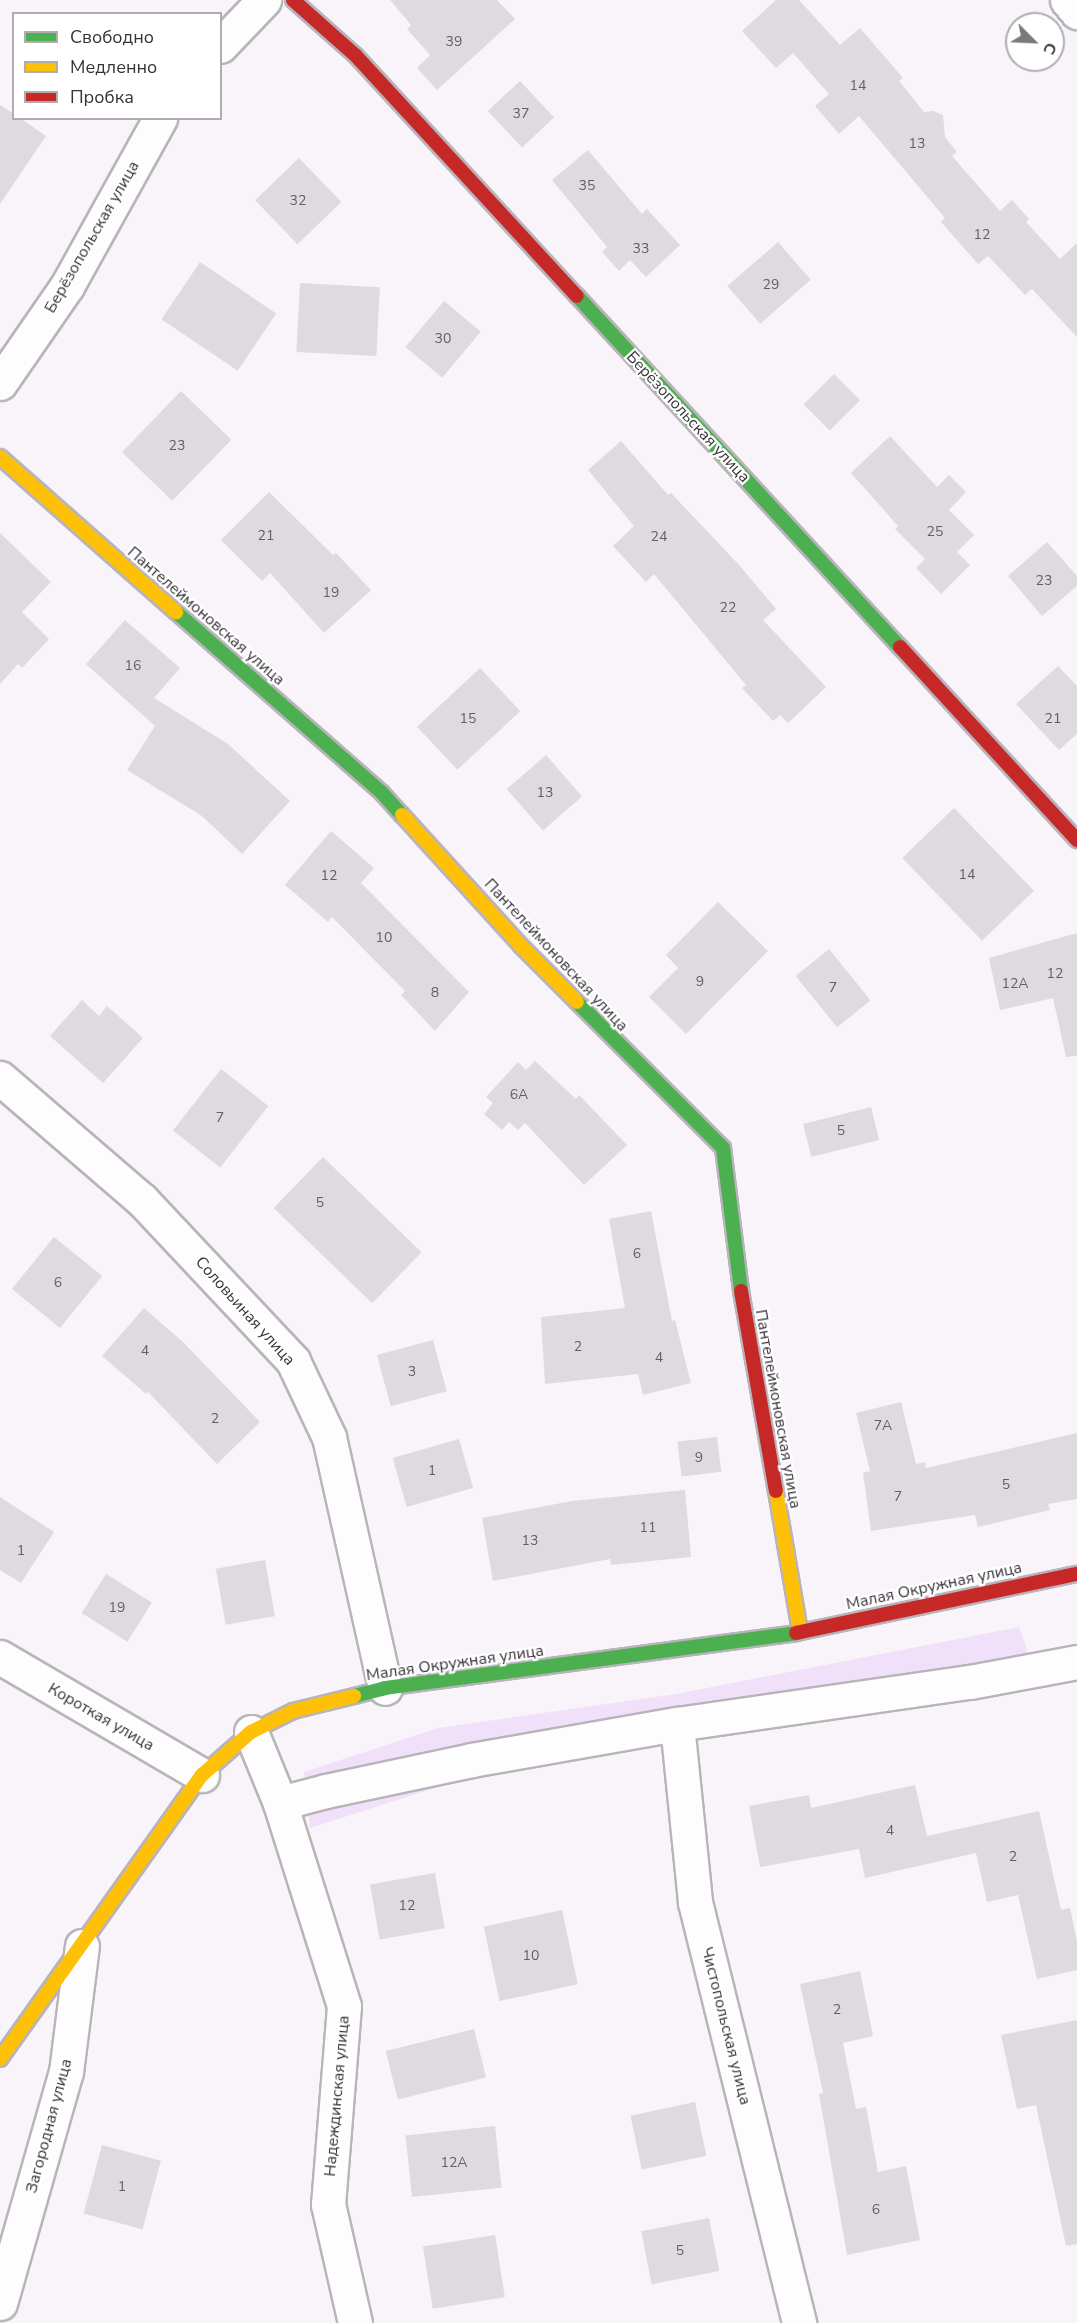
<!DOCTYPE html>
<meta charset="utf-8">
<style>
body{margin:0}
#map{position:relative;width:1077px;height:2323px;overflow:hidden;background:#f8f4fa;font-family:"Nunito Sans",sans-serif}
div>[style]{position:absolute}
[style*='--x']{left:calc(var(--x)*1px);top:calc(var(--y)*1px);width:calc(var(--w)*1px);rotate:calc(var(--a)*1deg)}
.green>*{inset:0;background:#f1e0f9}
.building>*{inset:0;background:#dedae0;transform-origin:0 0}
.roads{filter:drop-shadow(2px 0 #b8b4b9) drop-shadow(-2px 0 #b8b4b9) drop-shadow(0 2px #b8b4b9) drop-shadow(0 -2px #b8b4b9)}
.street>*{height:33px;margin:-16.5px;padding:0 16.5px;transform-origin:16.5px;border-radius:16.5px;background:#fefdfe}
.fast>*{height:14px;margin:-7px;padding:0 7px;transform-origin:7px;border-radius:7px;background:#4caf50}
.slow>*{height:14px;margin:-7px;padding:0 7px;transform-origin:7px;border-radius:7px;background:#ffc107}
.jam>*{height:14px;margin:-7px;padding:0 7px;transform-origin:7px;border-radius:7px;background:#c62828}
span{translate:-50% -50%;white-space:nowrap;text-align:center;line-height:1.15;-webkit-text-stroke:4.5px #fff;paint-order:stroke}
.number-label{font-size:14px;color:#625e64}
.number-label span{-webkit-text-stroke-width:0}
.street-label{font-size:16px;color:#373339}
.legend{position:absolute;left:12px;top:12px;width:210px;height:108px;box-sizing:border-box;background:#fff;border:2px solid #afadb0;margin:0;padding:8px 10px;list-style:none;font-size:18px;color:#373339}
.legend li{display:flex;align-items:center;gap:12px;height:30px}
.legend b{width:30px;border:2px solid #afadb0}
.north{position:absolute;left:1005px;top:12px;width:60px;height:60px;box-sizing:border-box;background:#fff;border:2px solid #afadb0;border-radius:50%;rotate:114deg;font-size:16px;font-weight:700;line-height:24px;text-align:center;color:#373339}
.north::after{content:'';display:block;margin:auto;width:21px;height:27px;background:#7b777d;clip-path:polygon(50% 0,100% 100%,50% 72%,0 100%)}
</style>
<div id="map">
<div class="green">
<div style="clip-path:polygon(1019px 1627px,1038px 1680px,494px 1769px,310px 1828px,304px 1772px,438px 1728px,676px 1694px)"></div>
</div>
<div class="building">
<div style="clip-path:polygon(390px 0,497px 0,515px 19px,437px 90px,417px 68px,430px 55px,407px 29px,411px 25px)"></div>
<div style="clip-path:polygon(776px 0,799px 0,840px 45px,860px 28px,903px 78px,899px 81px,924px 112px,933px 111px,943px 115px,945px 137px,957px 152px,952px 156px,1000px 211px,1012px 200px,1029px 219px,1026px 222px,1060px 259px,1077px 243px,1077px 337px,1032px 289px,1025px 295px,988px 256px,978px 264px,941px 222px,945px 218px,859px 116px,839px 134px,815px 106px,829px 94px,793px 53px,776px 68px,742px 31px)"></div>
<div style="left:520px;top:81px;width:50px;height:44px;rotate:47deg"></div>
<div style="clip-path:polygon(0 105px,14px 114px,14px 118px,20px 118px,46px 136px,0 204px)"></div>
<div style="clip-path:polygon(588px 150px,642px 214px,647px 209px,680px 245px,646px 277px,630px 260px,619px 271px,602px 252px,607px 247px,552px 180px)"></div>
<div style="left:299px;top:158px;width:61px;height:61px;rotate:46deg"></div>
<div style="left:778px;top:242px;width:50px;height:67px;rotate:49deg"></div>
<div style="left:200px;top:262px;width:92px;height:69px;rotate:34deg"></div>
<div style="left:300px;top:283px;width:80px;height:69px;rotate:3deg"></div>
<div style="left:444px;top:301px;width:48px;height:60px;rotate:40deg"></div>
<div style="left:834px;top:374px;width:37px;height:43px;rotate:45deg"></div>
<div style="left:181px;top:391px;width:70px;height:85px;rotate:44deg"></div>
<div style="clip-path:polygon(890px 436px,937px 487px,949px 475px,966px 492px,949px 510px,974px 535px,957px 552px,970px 565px,941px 594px,916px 568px,925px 559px,895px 529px,898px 526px,851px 473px)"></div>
<div style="clip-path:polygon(621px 441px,668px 495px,671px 493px,740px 566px,776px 609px,763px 620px,826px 687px,788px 723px,780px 715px,773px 721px,742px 688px,746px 685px,654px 574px,646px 582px,613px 546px,634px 526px,588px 470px)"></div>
<div style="clip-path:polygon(269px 492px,333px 555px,336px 553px,371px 590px,324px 633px,270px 573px,262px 581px,221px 540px)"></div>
<div style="clip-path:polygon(0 533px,51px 582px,22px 612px,49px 639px,22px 668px,18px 664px,0 684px)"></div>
<div style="clip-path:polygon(1047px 542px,1077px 576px,1077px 586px,1042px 616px,1008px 576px)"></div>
<div style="clip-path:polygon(125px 620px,180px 668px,154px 698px,228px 744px,290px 801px,242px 854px,202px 816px,127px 770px,155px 726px,86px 664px)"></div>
<div style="clip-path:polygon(1058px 666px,1077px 686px,1077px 734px,1059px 750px,1016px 704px)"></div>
<div style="left:480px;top:668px;width:59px;height:86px;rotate:47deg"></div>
<div style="left:546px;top:755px;width:55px;height:52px;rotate:49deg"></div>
<div style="left:954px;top:808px;width:115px;height:72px;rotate:46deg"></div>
<div style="clip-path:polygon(331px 831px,374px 868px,361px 883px,469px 992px,435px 1031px,401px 995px,405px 991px,332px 917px,328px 922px,285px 885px)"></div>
<div style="clip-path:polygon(718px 902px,768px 951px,686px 1034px,649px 997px,678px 968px,666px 955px)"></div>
<div style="clip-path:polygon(1077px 933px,1077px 1056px,1066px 1057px,1053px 998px,1000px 1010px,989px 958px)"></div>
<div style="left:829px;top:949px;width:66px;height:43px;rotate:51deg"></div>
<div style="clip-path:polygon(82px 1000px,99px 1016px,107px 1006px,143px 1038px,103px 1083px,50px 1036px)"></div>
<div style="clip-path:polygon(535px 1061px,576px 1099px,579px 1095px,627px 1145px,584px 1185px,525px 1123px,518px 1130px,509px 1122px,502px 1130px,484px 1114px,493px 1103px,486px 1097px,518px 1062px,526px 1070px)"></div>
<div style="left:221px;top:1069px;width:60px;height:78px;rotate:38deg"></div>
<div style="left:871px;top:1107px;width:34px;height:70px;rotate:76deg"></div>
<div style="left:323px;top:1157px;width:137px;height:71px;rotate:44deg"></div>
<div style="clip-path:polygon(651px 1211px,672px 1321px,675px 1320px,691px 1383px,643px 1395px,638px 1374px,545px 1384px,541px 1317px,625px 1308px,609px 1219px)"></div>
<div style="left:54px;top:1237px;width:62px;height:67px;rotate:39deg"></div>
<div style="clip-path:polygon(144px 1308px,182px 1341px,260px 1422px,217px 1464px,148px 1392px,146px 1394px,102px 1356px)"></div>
<div style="left:433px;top:1340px;width:53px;height:58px;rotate:75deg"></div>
<div style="clip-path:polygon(901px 1402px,916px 1464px,925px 1462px,926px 1468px,1077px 1433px,1077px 1499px,1048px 1504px,1050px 1510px,978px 1527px,975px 1515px,871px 1531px,863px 1473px,870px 1471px,856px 1413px)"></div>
<div style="left:717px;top:1437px;width:35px;height:40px;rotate:83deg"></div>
<div style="left:459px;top:1439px;width:51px;height:69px;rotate:74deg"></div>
<div style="clip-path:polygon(685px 1490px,691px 1557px,611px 1565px,610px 1559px,493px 1581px,482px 1518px,572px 1501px)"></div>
<div style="clip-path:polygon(0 1497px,54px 1532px,21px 1583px,0 1570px)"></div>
<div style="left:265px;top:1560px;width:57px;height:50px;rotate:80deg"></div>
<div style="left:106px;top:1574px;width:54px;height:46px;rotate:32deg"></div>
<div style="clip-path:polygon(915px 1785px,927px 1836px,1039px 1811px,1061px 1910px,1070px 1908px,1077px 1941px,1077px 1970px,1037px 1979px,1018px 1895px,987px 1902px,976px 1853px,865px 1878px,859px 1849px,760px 1867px,749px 1806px,809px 1795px,811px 1808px)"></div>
<div style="left:435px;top:1873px;width:56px;height:66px;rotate:80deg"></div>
<div style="left:562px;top:1910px;width:76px;height:80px;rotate:78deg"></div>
<div style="clip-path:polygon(860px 1971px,873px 2036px,843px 2043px,856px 2109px,866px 2107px,878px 2172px,906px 2166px,920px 2240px,847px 2255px,819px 2094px,823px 2093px,800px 1984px)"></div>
<div style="clip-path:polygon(1077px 2020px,1077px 2244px,1066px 2246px,1036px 2105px,1017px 2109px,1001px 2035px)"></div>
<div style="left:474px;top:2029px;width:50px;height:91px;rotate:76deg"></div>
<div style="left:695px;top:2102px;width:55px;height:66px;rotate:78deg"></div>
<div style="left:495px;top:2126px;width:62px;height:90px;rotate:84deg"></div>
<div style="left:102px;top:2145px;width:61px;height:71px;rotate:15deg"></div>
<div style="left:709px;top:2218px;width:54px;height:69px;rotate:79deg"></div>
<div style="left:495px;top:2235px;width:63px;height:73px;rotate:81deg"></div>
</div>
<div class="roads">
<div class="street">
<div style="--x:1067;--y:0;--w:16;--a:50"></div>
<div style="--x:220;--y:46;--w:64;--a:-46.3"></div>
<div style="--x:0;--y:383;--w:118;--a:-55.4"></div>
<div style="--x:67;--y:286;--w:192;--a:-61"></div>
<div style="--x:0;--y:1078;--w:187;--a:40.7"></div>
<div style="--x:142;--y:1200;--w:221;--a:46.8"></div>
<div style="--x:293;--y:1361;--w:84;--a:64.7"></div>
<div style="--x:329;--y:1437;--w:257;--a:77.4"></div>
<div style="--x:0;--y:1657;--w:234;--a:30.3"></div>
<div style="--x:677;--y:1724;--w:179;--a:84.2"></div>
<div style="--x:695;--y:1902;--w:434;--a:76.1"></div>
<div style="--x:251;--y:1732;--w:77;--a:67.8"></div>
<div style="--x:280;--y:1803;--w:213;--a:72.5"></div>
<div style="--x:344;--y:2006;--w:199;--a:94.6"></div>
<div style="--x:328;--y:2204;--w:122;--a:77.2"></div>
<div style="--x:280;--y:1803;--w:48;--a:-14.6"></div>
<div style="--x:326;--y:1791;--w:149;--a:-12"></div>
<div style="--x:472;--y:1760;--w:208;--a:-10"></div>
<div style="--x:677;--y:1724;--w:296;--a:-8.2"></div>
<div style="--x:970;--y:1682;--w:109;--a:-10.6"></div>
<div style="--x:0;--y:2303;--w:240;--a:-74.1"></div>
<div style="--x:66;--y:2072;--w:127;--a:-82.8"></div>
</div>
<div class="fast">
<div style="--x:577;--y:296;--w:477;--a:47.4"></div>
<div style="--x:176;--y:612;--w:274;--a:41.3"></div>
<div style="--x:382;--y:793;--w:30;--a:48"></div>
<div style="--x:577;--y:1002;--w:206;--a:45"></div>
<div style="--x:723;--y:1148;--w:144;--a:82.8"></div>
<div style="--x:354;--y:1696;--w:32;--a:-14"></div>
<div style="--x:385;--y:1688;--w:415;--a:-7.6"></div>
</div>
<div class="slow">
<div style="--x:0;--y:457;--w:235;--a:41.4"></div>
<div style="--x:402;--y:815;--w:177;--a:47.7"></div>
<div style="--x:521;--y:946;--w:79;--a:45"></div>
<div style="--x:776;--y:1491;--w:143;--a:80.3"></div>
<div style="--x:0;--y:2059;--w:349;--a:-54.6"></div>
<div style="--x:202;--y:1775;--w:65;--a:-41.3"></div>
<div style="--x:251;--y:1732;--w:47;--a:-26.6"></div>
<div style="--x:293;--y:1711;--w:63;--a:-13.8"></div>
</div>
<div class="jam">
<div style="--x:293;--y:0;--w:84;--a:41.6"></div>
<div style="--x:356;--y:56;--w:326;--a:47.4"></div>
<div style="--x:900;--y:647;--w:262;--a:47.5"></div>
<div style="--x:741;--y:1291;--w:203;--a:80.1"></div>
<div style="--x:796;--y:1633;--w:287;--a:-11.9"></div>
</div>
</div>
<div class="number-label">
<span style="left:454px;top:42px">39</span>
<span style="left:858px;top:86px">14</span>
<span style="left:521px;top:114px">37</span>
<span style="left:917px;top:144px">13</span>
<span style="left:587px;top:186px">35</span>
<span style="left:298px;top:201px">32</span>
<span style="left:982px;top:235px">12</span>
<span style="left:641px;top:249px">33</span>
<span style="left:771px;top:285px">29</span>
<span style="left:443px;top:339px">30</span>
<span style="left:177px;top:446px">23</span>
<span style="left:935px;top:532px">25</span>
<span style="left:266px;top:536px">21</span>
<span style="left:659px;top:537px">24</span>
<span style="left:1044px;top:581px">23</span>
<span style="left:331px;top:593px">19</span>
<span style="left:728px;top:608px">22</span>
<span style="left:133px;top:666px">16</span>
<span style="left:468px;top:719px">15</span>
<span style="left:1053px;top:719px">21</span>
<span style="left:545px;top:793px">13</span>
<span style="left:967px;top:875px">14</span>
<span style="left:329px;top:876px">12</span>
<span style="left:384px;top:938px">10</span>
<span style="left:1055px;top:974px">12</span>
<span style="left:700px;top:982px">9</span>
<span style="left:1015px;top:984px">12А</span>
<span style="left:833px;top:988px">7</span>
<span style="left:435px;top:993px">8</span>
<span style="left:519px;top:1095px">6А</span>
<span style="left:220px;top:1118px">7</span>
<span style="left:841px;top:1131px">5</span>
<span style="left:320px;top:1203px">5</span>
<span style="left:637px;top:1254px">6</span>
<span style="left:58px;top:1283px">6</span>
<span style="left:578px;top:1347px">2</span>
<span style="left:145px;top:1351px">4</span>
<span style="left:659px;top:1358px">4</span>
<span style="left:412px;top:1372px">3</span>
<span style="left:215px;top:1419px">2</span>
<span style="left:883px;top:1426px">7А</span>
<span style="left:699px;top:1458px">9</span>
<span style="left:432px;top:1471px">1</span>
<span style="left:1006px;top:1485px">5</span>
<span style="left:898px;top:1497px">7</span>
<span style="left:648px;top:1528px">11</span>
<span style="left:530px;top:1541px">13</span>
<span style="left:21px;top:1551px">1</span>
<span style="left:117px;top:1608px">19</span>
<span style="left:890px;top:1831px">4</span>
<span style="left:1013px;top:1857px">2</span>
<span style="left:407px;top:1906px">12</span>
<span style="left:531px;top:1956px">10</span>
<span style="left:837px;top:2010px">2</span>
<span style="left:454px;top:2163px">12А</span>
<span style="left:122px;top:2187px">1</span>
<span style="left:876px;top:2210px">6</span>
<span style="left:680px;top:2251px">5</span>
</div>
<div class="street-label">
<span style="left:92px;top:237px;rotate:-60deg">Берёзопольская улица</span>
<span style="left:688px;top:417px;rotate:47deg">Берёзопольская улица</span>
<span style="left:206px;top:616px;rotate:41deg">Пантелеймоновская улица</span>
<span style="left:556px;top:955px;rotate:47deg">Пантелеймоновская улица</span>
<span style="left:245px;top:1311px;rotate:48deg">Соловьиная улица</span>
<span style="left:778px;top:1409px;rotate:80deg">Пантелеймоновская улица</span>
<span style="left:934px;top:1586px;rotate:-12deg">Малая Окружная улица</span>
<span style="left:455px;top:1663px;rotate:-8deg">Малая Окружная улица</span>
<span style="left:101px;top:1717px;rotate:30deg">Короткая улица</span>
<span style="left:726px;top:2026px;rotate:76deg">Чистопольская улица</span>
<span style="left:337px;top:2096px;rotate:-85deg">Надеждинская улица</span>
<span style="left:49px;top:2126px;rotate:-75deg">Загородная улица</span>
</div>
<ul class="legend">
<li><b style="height:8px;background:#4caf50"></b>Свободно</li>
<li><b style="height:8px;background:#ffc107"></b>Медленно</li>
<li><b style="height:8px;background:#c62828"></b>Пробка</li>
</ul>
<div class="north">С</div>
</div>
